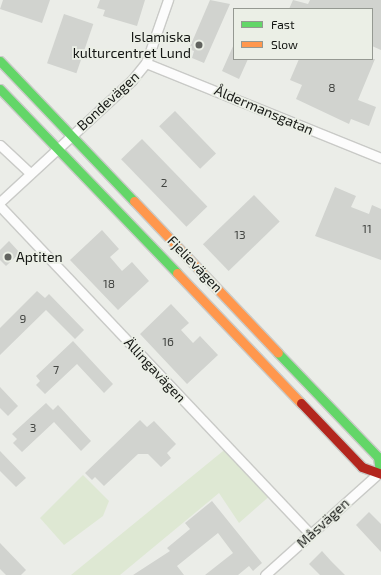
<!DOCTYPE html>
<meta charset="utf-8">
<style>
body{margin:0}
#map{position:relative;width:381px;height:575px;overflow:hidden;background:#ebede8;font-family:"Exo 2",sans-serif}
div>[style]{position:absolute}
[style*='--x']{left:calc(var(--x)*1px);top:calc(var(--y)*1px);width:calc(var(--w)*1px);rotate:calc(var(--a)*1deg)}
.green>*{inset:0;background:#dee8d3}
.building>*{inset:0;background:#d1d3cf;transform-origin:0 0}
.roads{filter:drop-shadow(1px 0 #c9cac7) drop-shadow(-1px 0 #c9cac7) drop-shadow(0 1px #c9cac7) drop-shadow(0 -1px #c9cac7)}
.street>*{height:9px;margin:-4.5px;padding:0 4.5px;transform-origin:4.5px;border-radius:4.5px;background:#fcfcfc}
.fast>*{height:9px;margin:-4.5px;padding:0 4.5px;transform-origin:4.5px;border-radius:4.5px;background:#63d668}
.slow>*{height:9px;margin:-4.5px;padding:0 4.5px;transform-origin:4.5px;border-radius:4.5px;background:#ff974d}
.jam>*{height:9px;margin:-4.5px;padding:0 4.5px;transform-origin:4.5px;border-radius:4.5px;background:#b3261e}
.dots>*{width:11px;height:11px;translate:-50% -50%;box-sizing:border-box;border:2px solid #ebefe6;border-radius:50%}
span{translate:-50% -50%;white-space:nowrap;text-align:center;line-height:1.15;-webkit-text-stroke:3.5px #ebefe6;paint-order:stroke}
.number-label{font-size:12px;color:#444643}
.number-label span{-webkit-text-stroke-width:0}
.poi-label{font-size:14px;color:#151714}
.right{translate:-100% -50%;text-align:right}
.left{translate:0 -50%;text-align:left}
.street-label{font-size:14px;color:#151714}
.legend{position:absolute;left:233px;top:8px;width:140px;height:52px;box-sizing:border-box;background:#ebefe6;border:1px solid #959992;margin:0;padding:5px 7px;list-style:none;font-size:12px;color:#151714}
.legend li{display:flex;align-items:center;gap:8px;height:20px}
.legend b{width:20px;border:1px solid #959992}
</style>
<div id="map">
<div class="green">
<div style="clip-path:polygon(228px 447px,272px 494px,239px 523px,219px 493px,120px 575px,71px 575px)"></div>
<div style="clip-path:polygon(83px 475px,109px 501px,103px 516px,64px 545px,40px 518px)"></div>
</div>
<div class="building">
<div style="clip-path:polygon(3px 0,50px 0,42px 23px,0 9px)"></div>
<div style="clip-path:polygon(100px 0,145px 0,137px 26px,103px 16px,105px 10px,97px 8px)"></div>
<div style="clip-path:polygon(210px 0,230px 4px,204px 63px,192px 58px,194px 51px,189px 49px)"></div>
<div style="clip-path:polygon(293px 0,308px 4px,310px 0,381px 0,381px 50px,372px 46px,372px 9px,289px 9px)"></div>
<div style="left:64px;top:14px;width:31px;height:52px;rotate:19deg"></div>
<div style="clip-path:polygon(234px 44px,234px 59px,248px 59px,239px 79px,222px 71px)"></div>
<div style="clip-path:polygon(299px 59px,375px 59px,358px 100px,376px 107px,369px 126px,351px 119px,349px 124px,296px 99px,302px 85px,290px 80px)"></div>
<div style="left:175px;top:111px;width:59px;height:22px;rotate:46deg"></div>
<div style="left:142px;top:139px;width:94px;height:29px;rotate:46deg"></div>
<div style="clip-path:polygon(335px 187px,356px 196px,351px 207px,369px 214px,372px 205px,381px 209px,381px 260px,315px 236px)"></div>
<div style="left:254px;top:195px;width:37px;height:71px;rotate:46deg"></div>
<div style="clip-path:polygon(102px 230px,119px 249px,110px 257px,122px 271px,132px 262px,149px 281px,118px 310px,70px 260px)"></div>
<div style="clip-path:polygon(9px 241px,20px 253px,6px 266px,0 260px,0 250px)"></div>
<div style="clip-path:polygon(37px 291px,45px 298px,49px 294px,84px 330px,75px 339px,46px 310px,0 355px,0 328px)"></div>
<div style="clip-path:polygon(171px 304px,189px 323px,181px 330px,193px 343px,200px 336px,218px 355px,187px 384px,140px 334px)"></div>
<div style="clip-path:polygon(73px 341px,113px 384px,104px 393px,77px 364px,45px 394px,36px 385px,40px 381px,36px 376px)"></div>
<div style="clip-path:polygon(0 387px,18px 406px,8px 416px,0 408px)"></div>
<div style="clip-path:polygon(46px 403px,53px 410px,58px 405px,91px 441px,81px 451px,54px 422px,22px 452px,13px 443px,17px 439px,12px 434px)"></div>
<div style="clip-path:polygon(140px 420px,147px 427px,154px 421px,176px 444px,167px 453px,171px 458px,161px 467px,148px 454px,138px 454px,104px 486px,95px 477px,92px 480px,85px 473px)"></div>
<div style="clip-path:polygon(0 451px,26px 478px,16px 487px,0 471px)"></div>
<div style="clip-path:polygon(212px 501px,262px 563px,253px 571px,249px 566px,238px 575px,205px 575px,233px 553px,218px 533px,177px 566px,184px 575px,133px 575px,170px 551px,167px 548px,190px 529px,185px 523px)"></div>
<div style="clip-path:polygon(369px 512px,381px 524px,381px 552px,356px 525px)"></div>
<div style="clip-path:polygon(0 543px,26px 570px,21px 575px,6px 575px,0 569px)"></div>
<div style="clip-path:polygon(322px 551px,331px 561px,345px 575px,320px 575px,309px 564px)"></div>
</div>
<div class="roads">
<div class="street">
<div style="--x:146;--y:63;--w:253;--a:22"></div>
<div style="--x:0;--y:145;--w:41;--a:43"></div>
<div style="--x:0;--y:202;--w:180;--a:-42.7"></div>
<div style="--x:132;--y:80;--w:22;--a:-51"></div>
<div style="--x:146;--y:63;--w:67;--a:-70.8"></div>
<div style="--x:0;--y:206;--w:451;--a:46.6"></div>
<div style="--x:265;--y:575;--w:156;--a:-41.9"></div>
</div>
<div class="fast">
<div style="--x:0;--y:61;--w:194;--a:46.3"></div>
<div style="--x:0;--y:89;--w:255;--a:46.1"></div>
<div style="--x:278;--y:353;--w:144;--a:46.1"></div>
<div style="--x:378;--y:457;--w:15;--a:82"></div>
</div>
<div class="slow">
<div style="--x:134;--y:201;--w:209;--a:46.5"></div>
<div style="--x:177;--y:273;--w:180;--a:46.4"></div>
</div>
<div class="jam">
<div style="--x:301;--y:403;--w:88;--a:46.4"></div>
<div style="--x:362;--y:467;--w:20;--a:20"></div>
</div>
</div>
<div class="dots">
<div style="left:199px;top:45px;background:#60625e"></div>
<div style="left:8px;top:257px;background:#60625e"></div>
</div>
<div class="number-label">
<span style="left:332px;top:88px">8</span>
<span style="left:164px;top:183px">2</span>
<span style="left:367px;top:229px">11</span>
<span style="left:240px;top:235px">13</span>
<span style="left:109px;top:284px">18</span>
<span style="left:23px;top:319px">9</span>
<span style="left:168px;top:342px">16</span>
<span style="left:56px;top:370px">7</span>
<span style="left:33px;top:428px">3</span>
</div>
<div class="poi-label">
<span class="right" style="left:191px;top:45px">Islamiska<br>kulturcentret Lund</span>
<span class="left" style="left:16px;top:257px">Aptiten</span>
</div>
<div class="street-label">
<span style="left:108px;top:101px;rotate:-43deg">Bondevägen</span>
<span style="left:264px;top:110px;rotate:23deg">Åldermansgatan</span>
<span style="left:195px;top:264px;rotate:46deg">Fjelievägen</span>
<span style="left:155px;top:370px;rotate:47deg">Ällingavägen</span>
<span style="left:323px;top:523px;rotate:-43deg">Måsvägen</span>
</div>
<ul class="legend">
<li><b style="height:5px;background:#63d668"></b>Fast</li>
<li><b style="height:5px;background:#ff974d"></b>Slow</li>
</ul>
</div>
